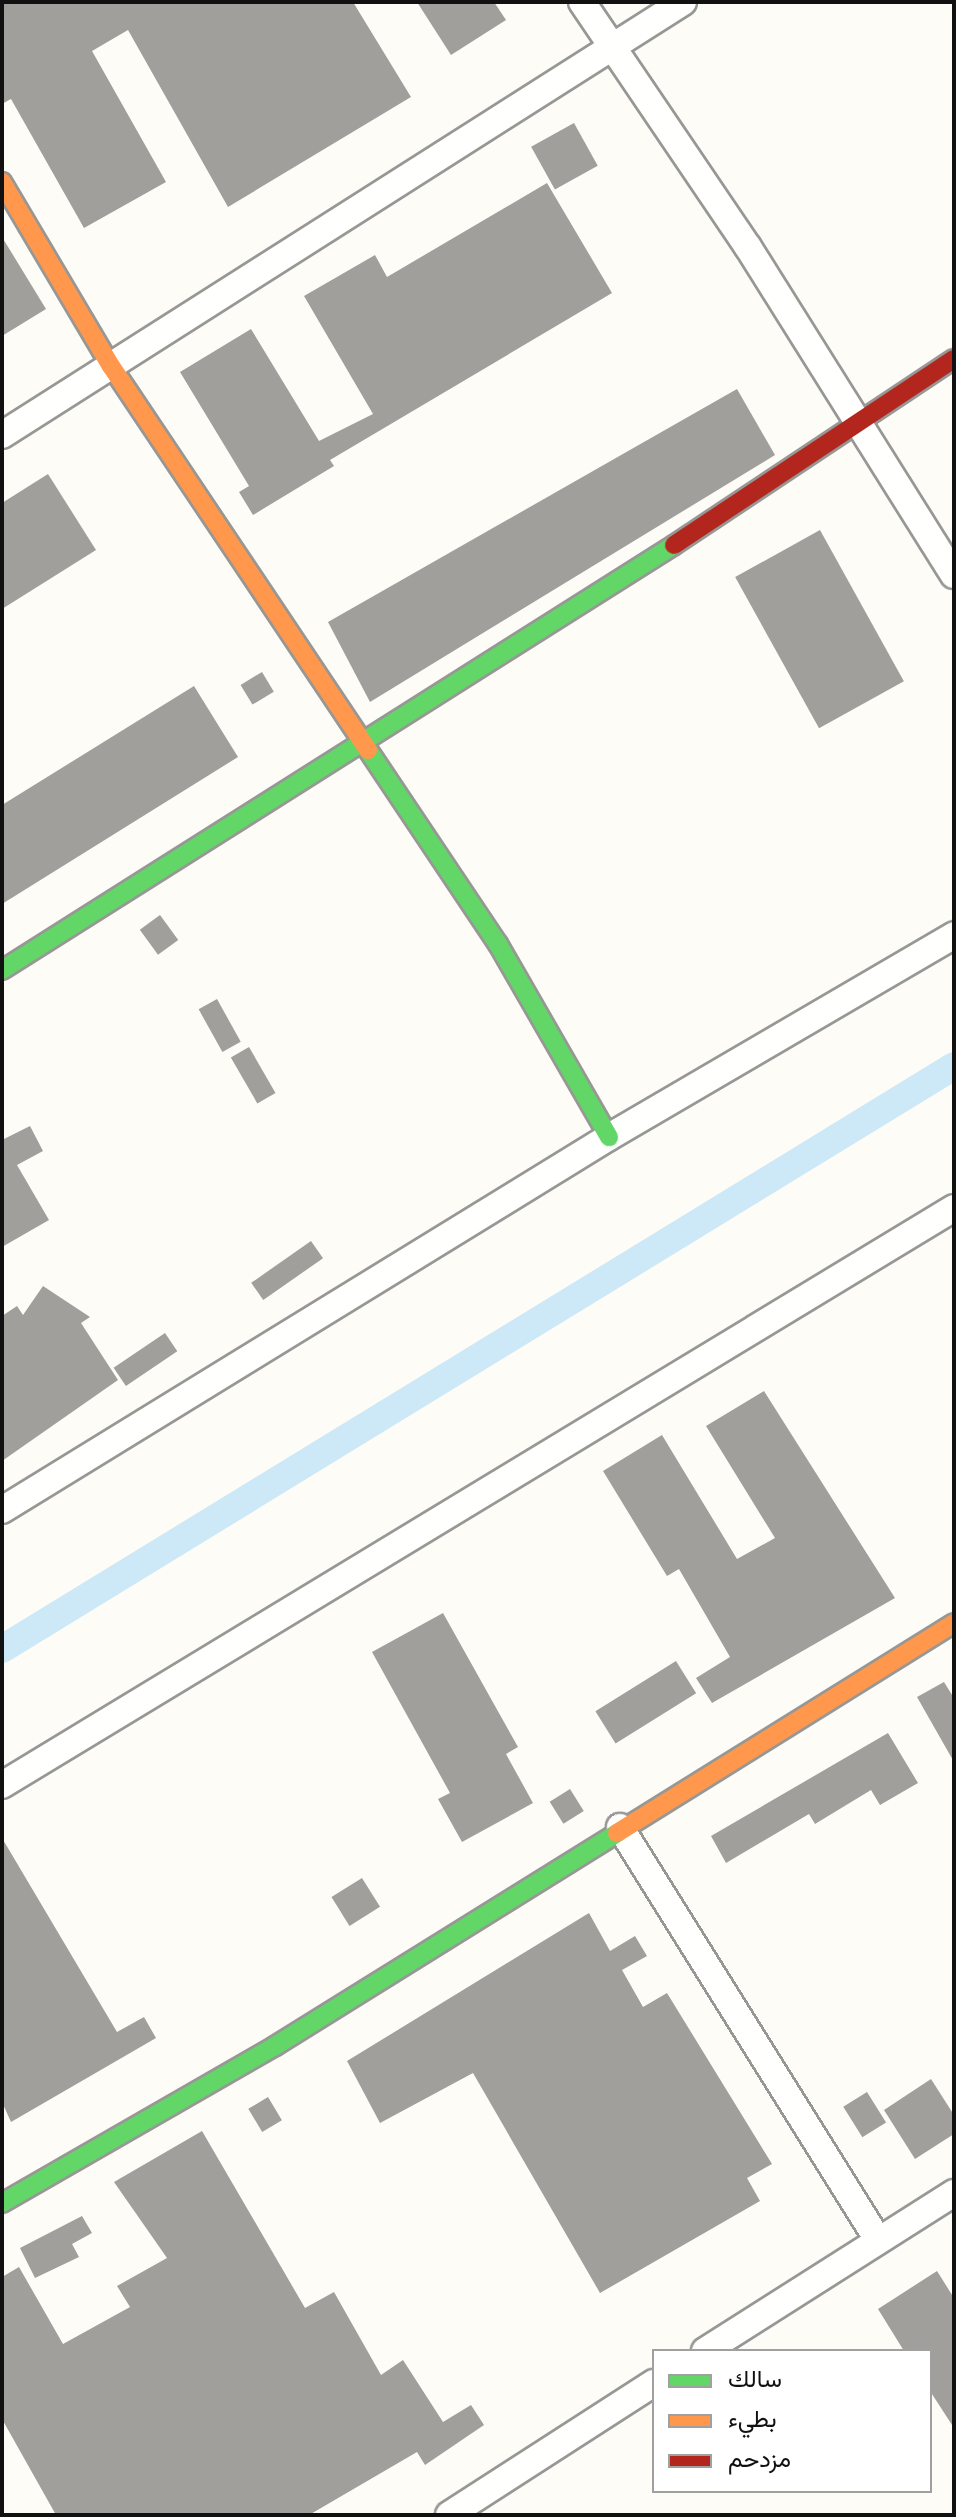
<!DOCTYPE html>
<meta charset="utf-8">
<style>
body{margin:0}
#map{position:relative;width:956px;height:2517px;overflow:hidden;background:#fdfcf7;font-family:"Libre Baskerville",Vazirmatn,serif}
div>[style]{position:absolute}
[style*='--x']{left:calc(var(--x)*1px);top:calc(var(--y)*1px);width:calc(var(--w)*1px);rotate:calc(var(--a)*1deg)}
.canal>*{height:28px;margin:-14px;padding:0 14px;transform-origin:14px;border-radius:14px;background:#cde8f7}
.building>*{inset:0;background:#a19f9c;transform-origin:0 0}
.roads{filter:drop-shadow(2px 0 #979795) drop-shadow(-2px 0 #979795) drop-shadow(0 2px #979795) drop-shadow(0 -2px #979795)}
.street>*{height:26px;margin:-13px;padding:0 13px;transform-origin:13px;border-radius:13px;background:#fffffe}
.fast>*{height:18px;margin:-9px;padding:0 9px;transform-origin:9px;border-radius:9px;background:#63d668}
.slow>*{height:18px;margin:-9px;padding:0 9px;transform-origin:9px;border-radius:9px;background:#ff974d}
.jam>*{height:18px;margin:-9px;padding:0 9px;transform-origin:9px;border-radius:9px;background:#b3261e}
span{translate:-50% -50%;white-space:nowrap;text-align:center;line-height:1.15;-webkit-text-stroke:8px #fff;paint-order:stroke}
.frame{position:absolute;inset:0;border:4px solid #111;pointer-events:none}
.legend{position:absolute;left:652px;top:2349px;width:280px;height:144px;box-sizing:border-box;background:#fff;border:2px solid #a0a0a0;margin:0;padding:10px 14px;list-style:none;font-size:24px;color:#111}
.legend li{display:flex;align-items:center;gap:16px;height:40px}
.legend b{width:40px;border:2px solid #a0a0a0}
</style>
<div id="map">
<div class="canal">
<div style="--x:2;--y:1649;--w:1116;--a:-31.48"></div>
</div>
<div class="building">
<div style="clip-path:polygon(2px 2px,353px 2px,411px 97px,228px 207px,128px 30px,92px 51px,166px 182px,84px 228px,11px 99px,2px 104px)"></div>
<div style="clip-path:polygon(417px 2px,494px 2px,506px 20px,451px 55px)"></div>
<div style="left:574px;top:123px;width:49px;height:49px;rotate:61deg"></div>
<div style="clip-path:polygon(547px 183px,612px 293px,330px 460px,334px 466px,253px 515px,239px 492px,249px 486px,180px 372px,251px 329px,319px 441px,373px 414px,304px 296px,375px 255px,387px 277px)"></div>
<div style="clip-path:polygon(2px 237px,46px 309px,2px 336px)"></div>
<div style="clip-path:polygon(737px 389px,775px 455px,370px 702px,328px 622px)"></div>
<div style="clip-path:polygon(48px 474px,96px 550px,2px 609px,2px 503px)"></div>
<div style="left:820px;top:530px;width:173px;height:97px;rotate:61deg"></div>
<div style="left:262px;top:672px;width:23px;height:25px;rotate:59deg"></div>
<div style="clip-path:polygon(194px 686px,238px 757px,2px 904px,2px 805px)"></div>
<div style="left:160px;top:915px;width:31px;height:25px;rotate:54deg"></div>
<div style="left:217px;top:999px;width:49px;height:21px;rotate:61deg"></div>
<div style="left:249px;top:1047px;width:53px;height:21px;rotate:60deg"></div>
<div style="clip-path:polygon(30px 1126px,43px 1151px,17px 1165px,49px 1220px,2px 1247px,2px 1140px)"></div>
<div style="left:311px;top:1241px;width:21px;height:73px;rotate:55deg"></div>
<div style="clip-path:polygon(43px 1286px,90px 1317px,81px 1323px,118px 1380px,2px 1461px,2px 1316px,17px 1306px,23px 1315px)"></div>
<div style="left:165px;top:1333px;width:22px;height:62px;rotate:56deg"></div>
<div style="clip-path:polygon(764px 1391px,895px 1598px,712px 1703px,696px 1678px,730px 1657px,679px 1569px,667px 1576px,603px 1471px,662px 1435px,737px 1559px,775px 1538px,706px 1426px)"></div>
<div style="clip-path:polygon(443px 1613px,518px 1747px,506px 1754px,533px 1803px,462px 1842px,438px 1799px,450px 1793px,372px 1652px)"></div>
<div style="left:676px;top:1661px;width:38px;height:95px;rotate:58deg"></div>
<div style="clip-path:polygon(944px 1682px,954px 1698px,954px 1762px,917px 1697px)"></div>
<div style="clip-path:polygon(888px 1733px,918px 1783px,880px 1805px,871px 1790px,815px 1824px,809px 1814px,726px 1863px,711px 1836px)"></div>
<div style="left:570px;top:1789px;width:26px;height:24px;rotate:58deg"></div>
<div style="clip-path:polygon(2px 1838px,117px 2032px,144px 2017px,156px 2038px,11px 2122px,2px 2102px)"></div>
<div style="left:362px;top:1878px;width:34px;height:36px;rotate:58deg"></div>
<div style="clip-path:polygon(589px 1913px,610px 1951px,635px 1936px,647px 1956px,622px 1970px,643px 2007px,667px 1993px,772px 2164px,747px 2178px,760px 2201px,600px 2293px,473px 2073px,380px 2123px,347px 2061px)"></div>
<div style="clip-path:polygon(931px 2079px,954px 2115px,954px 2134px,915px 2159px,884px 2110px)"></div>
<div style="left:867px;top:2092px;width:36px;height:28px;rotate:58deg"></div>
<div style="left:268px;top:2097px;width:27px;height:23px;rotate:59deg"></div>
<div style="clip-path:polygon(202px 2131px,305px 2308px,334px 2292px,381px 2375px,403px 2360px,443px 2422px,471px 2405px,484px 2425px,425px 2465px,417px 2452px,309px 2515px,56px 2515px,2px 2419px,2px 2277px,19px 2267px,63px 2344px,130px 2307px,117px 2286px,167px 2258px,114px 2182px)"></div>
<div style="clip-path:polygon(82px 2216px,92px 2233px,72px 2244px,79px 2257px,35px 2278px,20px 2248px)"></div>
<div style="clip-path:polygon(937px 2271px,954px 2298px,954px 2428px,930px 2391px,930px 2351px,904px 2351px,878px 2309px)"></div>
</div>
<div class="roads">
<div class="street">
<div style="--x:582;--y:2;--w:296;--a:55.9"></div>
<div style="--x:748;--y:247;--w:387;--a:57.9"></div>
<div style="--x:2;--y:435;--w:807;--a:-32.45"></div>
<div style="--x:2;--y:1510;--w:712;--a:-31.57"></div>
<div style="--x:609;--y:1137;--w:400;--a:-30.3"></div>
<div style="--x:2;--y:1785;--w:1113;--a:-31.22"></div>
<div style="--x:620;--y:1827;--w:487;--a:58"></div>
<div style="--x:705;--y:2351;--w:295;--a:-32.4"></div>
<div style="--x:449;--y:2515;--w:244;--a:-32.8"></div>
</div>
<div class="fast">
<div style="--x:368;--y:750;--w:234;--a:56.2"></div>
<div style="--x:498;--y:944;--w:223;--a:60.1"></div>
<div style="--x:2;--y:970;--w:795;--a:-32.31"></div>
<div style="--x:2;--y:2203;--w:315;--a:-29.9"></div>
<div style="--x:275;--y:2046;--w:403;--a:-31.9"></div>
</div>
<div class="slow">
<div style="--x:2;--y:182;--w:214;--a:59.4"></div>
<div style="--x:111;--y:366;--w:462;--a:56.2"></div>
<div style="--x:617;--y:1833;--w:397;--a:-31.9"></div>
</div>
<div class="jam">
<div style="--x:674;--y:545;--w:336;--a:-33.6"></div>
</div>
</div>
<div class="frame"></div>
<ul class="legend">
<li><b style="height:10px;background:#63d668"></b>سالك</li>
<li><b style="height:10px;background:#ff974d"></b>بطيء</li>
<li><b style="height:10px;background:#b3261e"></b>مزدحم</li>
</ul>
</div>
